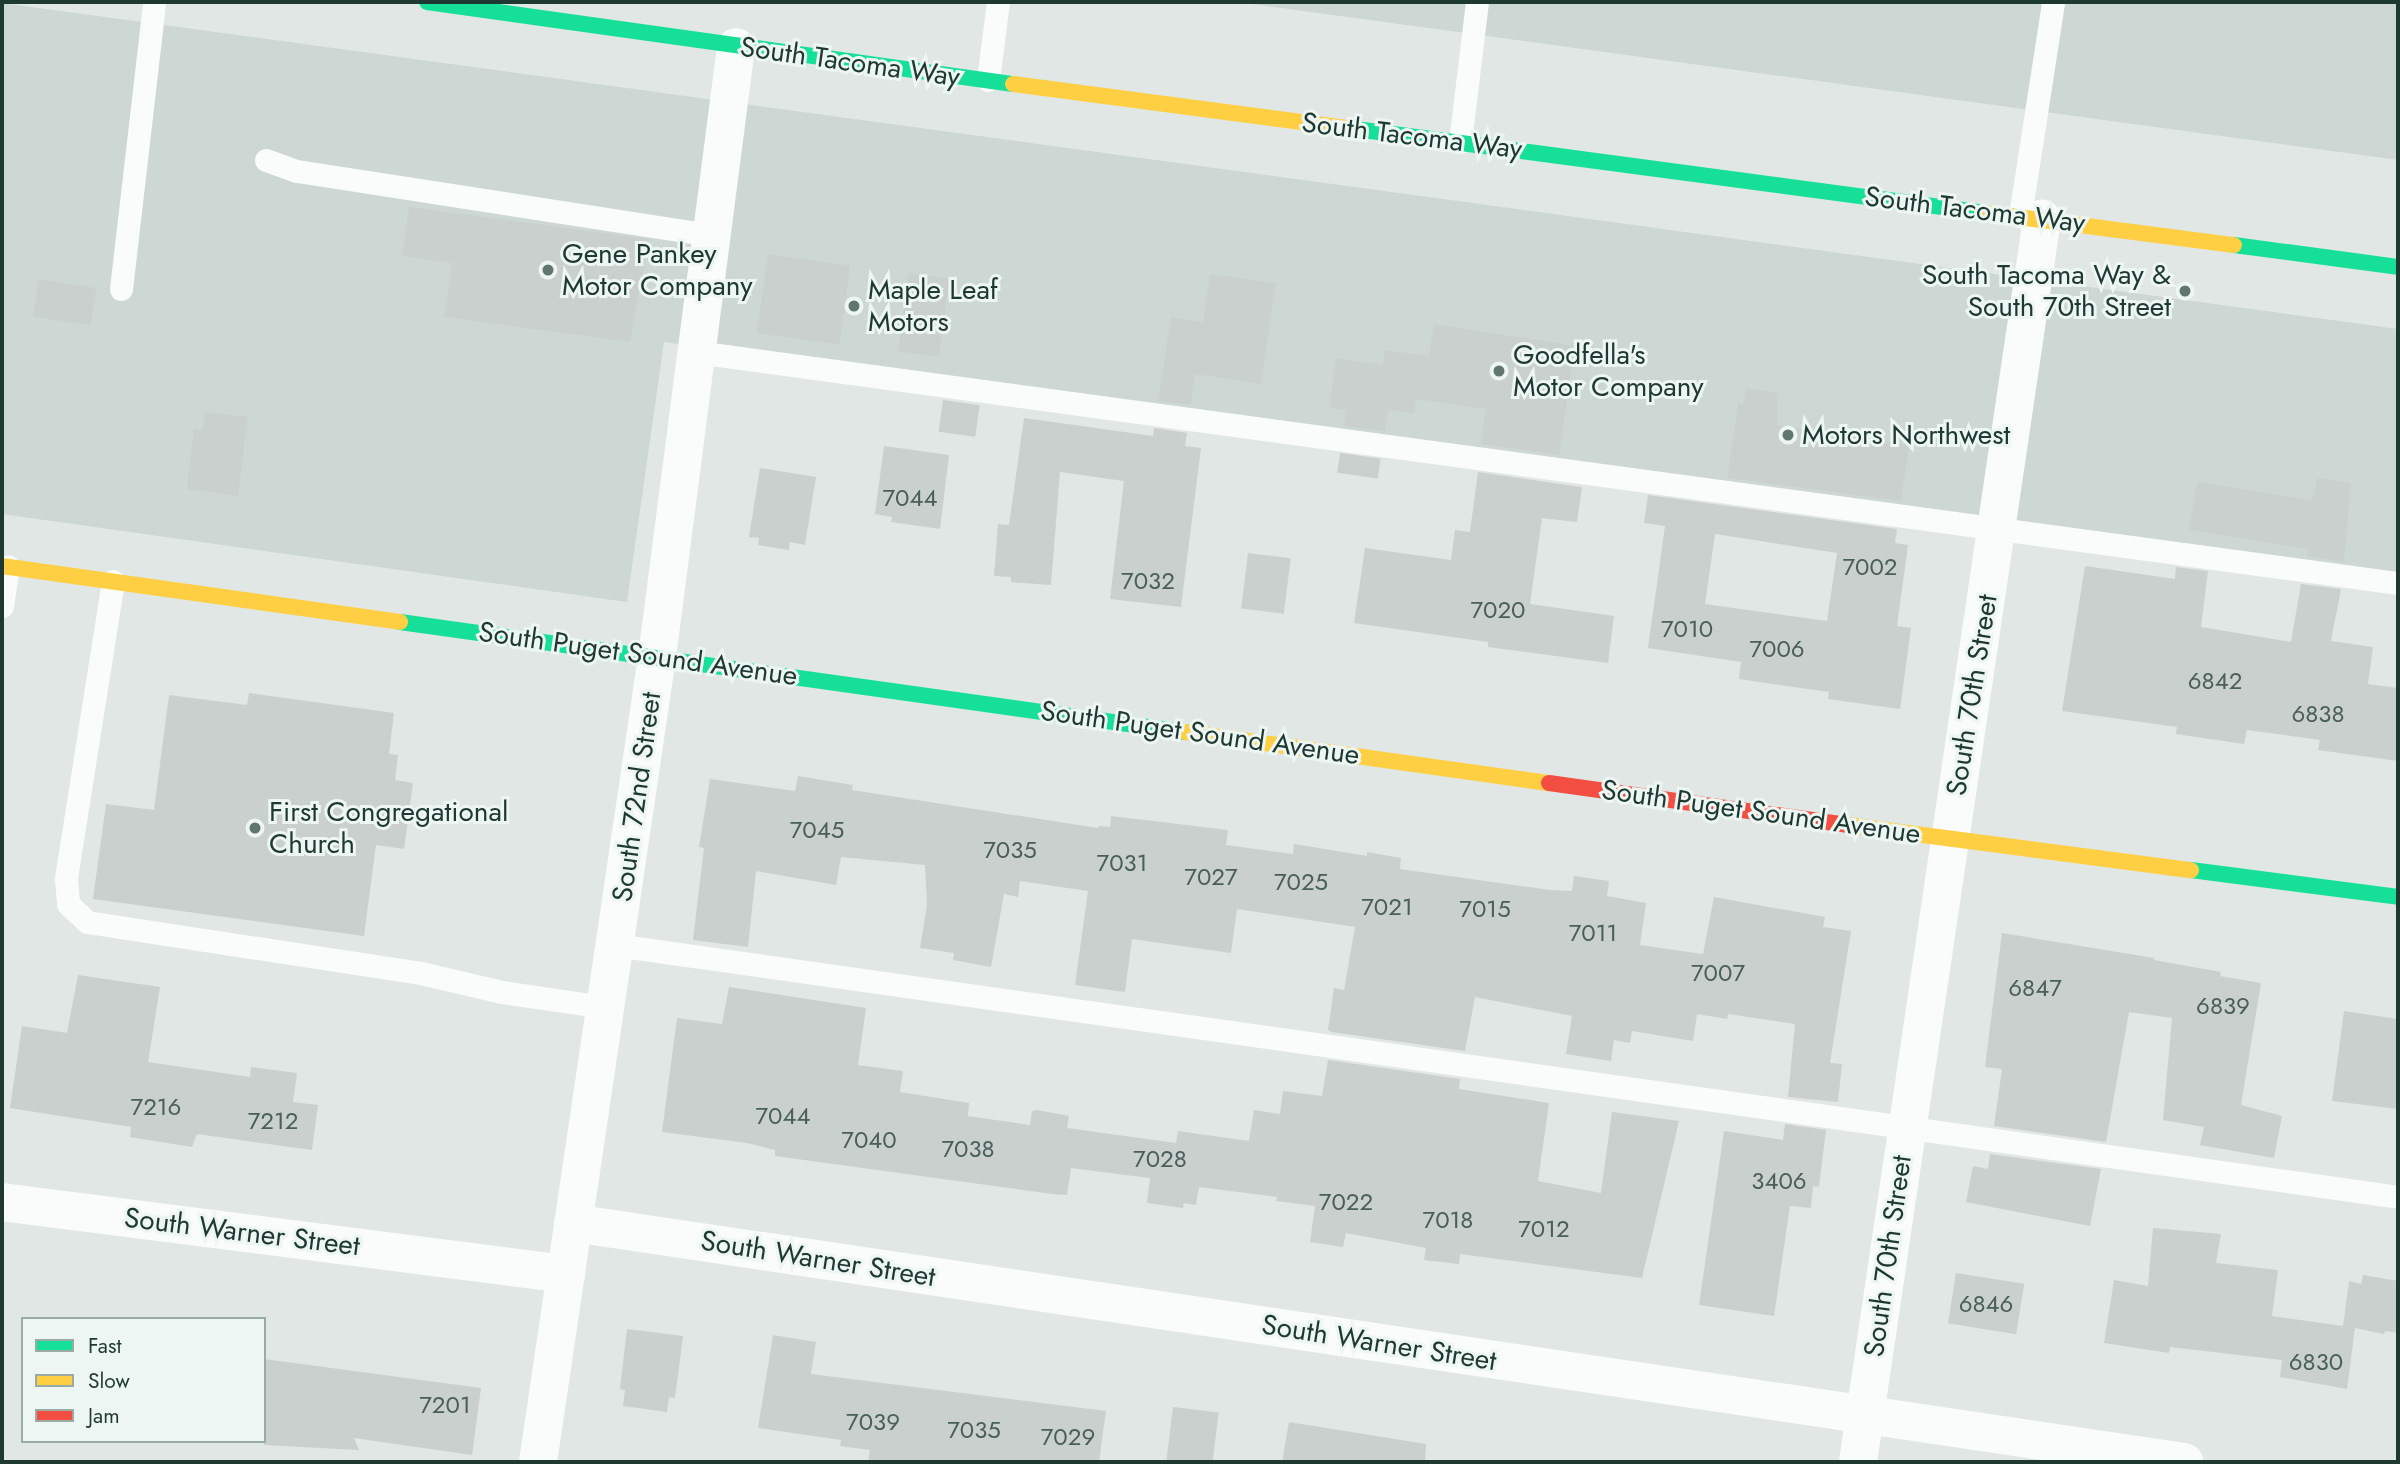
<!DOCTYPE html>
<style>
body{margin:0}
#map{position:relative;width:2400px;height:1464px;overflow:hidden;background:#e0e7e4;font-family:Jost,sans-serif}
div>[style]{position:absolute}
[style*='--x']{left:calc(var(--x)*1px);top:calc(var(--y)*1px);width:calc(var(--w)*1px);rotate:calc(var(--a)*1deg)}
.built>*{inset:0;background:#cdd8d4}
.building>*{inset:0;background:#cad0ce;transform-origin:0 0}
.lane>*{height:23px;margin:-11.5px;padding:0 11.5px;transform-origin:11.5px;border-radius:11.5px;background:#fafbfb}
.street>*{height:38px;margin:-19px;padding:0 19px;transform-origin:19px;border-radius:19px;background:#fafbfb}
.fast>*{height:16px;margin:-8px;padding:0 8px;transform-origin:8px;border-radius:8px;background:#16e098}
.slow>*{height:16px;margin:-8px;padding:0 8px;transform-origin:8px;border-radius:8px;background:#ffcf43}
.jam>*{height:16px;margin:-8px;padding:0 8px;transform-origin:8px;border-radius:8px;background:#f24e42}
.dots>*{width:19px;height:19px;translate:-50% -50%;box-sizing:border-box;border:4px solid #edf6f2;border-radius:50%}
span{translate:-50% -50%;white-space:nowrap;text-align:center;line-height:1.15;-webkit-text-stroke:6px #edf6f2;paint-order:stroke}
.number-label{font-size:24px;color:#495f59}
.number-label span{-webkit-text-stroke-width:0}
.street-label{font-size:28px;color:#1e3932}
.poi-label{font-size:28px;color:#1e3932}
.left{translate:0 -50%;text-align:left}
.right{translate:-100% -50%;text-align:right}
.frame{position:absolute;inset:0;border:4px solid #1e3932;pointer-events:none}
.legend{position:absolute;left:21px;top:1317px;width:245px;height:126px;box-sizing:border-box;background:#edf6f2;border:2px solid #9aaaa5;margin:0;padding:9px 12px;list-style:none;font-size:21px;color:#1e3932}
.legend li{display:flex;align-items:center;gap:14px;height:35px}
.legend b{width:35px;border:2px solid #9aaaa5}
</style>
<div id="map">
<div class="built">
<div style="clip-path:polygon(1237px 2px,2398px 2px,2398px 160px)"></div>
<div style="clip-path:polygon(2px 3px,2398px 329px,2398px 575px,664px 342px,627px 602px,2px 514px)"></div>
</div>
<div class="building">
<div style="clip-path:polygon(409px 207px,649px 239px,630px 342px,444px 317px,452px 263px,402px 256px)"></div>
<div style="left:768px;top:254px;width:83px;height:80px;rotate:8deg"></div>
<div style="left:909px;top:273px;width:41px;height:79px;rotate:8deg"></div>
<div style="clip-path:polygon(1210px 274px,1276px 283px,1261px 384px,1195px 374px,1191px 405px,1158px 401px,1171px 317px,1203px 322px)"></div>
<div style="left:39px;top:279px;width:58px;height:38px;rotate:9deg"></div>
<div style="clip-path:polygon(1434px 324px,1575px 346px,1559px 455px,1481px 444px,1486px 409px,1416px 399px,1414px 414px,1388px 410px,1385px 431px,1344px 426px,1346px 410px,1329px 408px,1336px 358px,1383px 365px,1385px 350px,1429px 356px)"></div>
<div style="clip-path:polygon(1746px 388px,1777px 393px,1777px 425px,1909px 445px,1901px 501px,1727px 478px,1738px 404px,1743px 405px)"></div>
<div style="left:943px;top:400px;width:37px;height:32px;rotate:8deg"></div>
<div style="clip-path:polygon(205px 412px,248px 417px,238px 496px,187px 489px,194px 429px,202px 430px)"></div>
<div style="clip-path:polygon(1024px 418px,1153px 436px,1154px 428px,1187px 433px,1185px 446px,1201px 448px,1181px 607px,1110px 599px,1124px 481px,1060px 472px,1051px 585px,1011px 582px,1011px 577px,994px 576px,998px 524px,1009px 525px)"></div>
<div style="clip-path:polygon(884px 446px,949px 455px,940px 529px,891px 522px,892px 517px,875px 514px)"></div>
<div style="left:1340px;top:453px;width:41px;height:20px;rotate:8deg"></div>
<div style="clip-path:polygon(760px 468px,816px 477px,805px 545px,790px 542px,789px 550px,758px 545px,759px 538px,749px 537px)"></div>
<div style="clip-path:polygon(1478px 472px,1582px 487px,1577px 522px,1542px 518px,1530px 604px,1614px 616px,1608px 663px,1488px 647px,1488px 642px,1354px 623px,1365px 548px,1451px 560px,1455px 530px,1470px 532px)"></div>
<div style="clip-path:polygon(2317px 478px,2351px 483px,2344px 562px,2307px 556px,2308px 549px,2189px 530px,2197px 482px,2312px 500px)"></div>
<div style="clip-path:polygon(evenodd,1648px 495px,1897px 529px,1895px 543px,1908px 545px,1897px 626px,1911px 628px,1900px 709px,1828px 699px,1829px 692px,1739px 679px,1741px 662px,1648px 648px,1665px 526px,1644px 523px,1648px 495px,1715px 534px,1837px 553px,1827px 621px,1705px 604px,1715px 534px)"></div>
<div style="left:1248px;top:553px;width:43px;height:56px;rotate:7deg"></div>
<div style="clip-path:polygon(2085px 566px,2175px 579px,2176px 567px,2208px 571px,2201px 627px,2291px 642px,2301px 584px,2341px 589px,2331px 641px,2373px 647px,2368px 684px,2398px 688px,2398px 761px,2318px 750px,2320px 740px,2247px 730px,2244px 744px,2176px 734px,2177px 727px,2062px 711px)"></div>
<div style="clip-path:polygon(249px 693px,394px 713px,389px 754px,398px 755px,395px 780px,413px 783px,404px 849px,376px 845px,364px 936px,93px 899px,106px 804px,154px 810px,169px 695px,247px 705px)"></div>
<div style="clip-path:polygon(798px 776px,853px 785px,852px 790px,1098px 828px,1099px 826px,1110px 827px,1111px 816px,1228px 830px,1226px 845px,1293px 854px,1294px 844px,1367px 856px,1367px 852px,1401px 858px,1400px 869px,1550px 890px,1572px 891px,1574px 876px,1609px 881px,1607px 896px,1646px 903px,1640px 945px,1703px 954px,1714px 897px,1825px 917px,1823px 927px,1851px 931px,1830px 1063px,1842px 1064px,1838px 1102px,1788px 1097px,1795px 1024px,1728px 1014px,1727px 1019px,1697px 1014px,1693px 1041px,1632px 1031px,1630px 1043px,1614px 1040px,1611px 1061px,1566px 1054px,1572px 1016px,1475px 997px,1465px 1051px,1332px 1032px,1328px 1030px,1334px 988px,1344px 990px,1355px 927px,1237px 909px,1231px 953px,1132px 939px,1125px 992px,1075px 985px,1088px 891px,1020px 881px,1018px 897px,1004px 894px,991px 967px,953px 960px,954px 953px,920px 948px,927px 905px,925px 865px,841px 857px,836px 885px,756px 871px,748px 947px,693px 940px,704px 848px,699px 847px,710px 779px,795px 791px)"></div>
<div style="clip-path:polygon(2002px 933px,2154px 958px,2154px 960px,2221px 972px,2220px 976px,2261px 983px,2241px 1105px,2282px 1116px,2274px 1158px,2200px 1145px,2204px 1127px,2163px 1120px,2172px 1018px,2129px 1012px,2106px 1142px,1994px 1126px,2002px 1069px,1985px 1067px)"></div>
<div style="clip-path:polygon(78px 975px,160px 987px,148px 1062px,250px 1077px,251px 1067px,297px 1073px,293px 1102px,318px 1105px,312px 1150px,197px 1134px,192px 1147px,130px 1137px,131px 1127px,10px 1108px,22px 1026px,67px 1033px)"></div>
<div style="clip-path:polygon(729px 987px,866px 1008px,858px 1065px,903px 1071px,900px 1092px,969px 1103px,968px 1116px,1030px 1125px,1032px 1111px,1037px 1110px,1069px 1116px,1067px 1128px,1176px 1143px,1178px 1131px,1249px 1141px,1254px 1110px,1280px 1114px,1283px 1091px,1322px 1096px,1328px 1060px,1460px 1079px,1459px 1089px,1549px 1103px,1538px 1181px,1601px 1193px,1612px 1112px,1679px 1121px,1642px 1278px,1460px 1254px,1459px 1264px,1424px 1260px,1426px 1248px,1346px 1233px,1343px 1247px,1310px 1242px,1315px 1206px,1276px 1201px,1277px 1197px,1199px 1187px,1196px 1205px,1184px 1203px,1183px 1208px,1147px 1203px,1150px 1178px,1071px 1168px,1067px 1195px,1052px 1194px,775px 1156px,775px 1150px,747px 1143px,662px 1132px,677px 1018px,722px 1024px)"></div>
<div style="clip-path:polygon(2344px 1011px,2398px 1019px,2398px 1109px,2332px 1101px)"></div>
<div style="clip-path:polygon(1785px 1124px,1826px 1130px,1819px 1187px,1813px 1186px,1811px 1208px,1790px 1206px,1774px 1316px,1699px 1305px,1724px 1131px,1783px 1140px)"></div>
<div style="clip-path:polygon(1990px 1154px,2101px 1169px,2090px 1226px,1966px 1202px,1973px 1166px,1988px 1169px)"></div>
<div style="clip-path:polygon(2153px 1228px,2221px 1234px,2216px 1263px,2278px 1270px,2272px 1316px,2343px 1326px,2349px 1281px,2361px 1284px,2363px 1275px,2398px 1281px,2398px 1333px,2385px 1331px,2384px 1334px,2355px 1328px,2347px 1389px,2280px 1377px,2282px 1360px,2170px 1347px,2169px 1353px,2104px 1343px,2114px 1280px,2148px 1286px)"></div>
<div style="left:1956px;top:1273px;width:69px;height:51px;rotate:9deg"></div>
<div style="clip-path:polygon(627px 1329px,683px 1336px,675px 1398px,669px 1397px,667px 1412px,623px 1406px,625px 1390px,620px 1389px)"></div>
<div style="clip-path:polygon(773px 1335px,816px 1342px,811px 1374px,1106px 1411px,1099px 1462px,868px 1462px,870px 1450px,840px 1446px,841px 1440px,758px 1428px)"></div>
<div style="clip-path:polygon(264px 1359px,481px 1388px,472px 1455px,354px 1438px,359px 1450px,264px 1445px)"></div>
<div style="left:1173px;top:1407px;width:46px;height:56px;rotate:7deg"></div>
<div style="clip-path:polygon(1289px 1422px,1426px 1444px,1425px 1462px,1282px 1462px)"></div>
</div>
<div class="lane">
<div style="--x:988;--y:80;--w:79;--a:-82.7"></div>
<div style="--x:1460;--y:142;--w:141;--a:-83.1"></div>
<div style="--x:266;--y:160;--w:33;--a:20"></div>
<div style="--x:297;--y:171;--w:420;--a:8.8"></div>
<div style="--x:2020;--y:216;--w:217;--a:-81.2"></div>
<div style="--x:121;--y:289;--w:289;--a:-83.4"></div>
<div style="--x:696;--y:352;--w:1718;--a:7.73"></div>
<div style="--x:113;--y:581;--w:302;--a:99"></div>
<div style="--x:66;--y:879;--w:25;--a:85"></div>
<div style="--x:68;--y:904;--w:26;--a:43"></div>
<div style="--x:87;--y:922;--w:342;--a:8.7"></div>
<div style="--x:425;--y:974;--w:79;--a:13.2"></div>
<div style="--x:502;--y:992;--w:104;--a:8.3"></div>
<div style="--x:2;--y:606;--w:40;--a:-81.5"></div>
<div style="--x:615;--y:945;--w:1801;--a:8.04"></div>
</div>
<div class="street">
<div style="--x:2;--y:1202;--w:569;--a:7.28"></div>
<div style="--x:573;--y:1223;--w:1629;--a:8.44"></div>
<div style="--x:538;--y:1462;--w:814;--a:-81.59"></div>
<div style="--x:657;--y:657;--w:615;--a:-82.62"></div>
<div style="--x:1858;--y:1462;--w:1257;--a:-81.58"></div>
</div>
<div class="fast">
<div style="--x:427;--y:2;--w:592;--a:7.97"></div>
<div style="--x:1348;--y:128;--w:645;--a:7.58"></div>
<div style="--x:2234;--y:245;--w:165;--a:7.6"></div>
<div style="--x:400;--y:622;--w:793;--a:7.98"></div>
<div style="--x:2191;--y:870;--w:209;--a:7.4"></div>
</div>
<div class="slow">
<div style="--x:1013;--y:84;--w:338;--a:7.5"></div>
<div style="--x:1987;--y:213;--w:249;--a:7.4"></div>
<div style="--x:2;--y:566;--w:402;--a:8"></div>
<div style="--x:1185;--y:732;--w:368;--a:8"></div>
<div style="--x:1847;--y:825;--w:347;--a:7.5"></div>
</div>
<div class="jam">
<div style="--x:1549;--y:783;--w:301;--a:8"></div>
</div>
<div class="dots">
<div style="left:548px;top:270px;background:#627670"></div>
<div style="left:2185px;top:291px;background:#627670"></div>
<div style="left:854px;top:306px;background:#627670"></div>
<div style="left:1499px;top:371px;background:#627670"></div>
<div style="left:1788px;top:435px;background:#627670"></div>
<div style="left:255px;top:828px;background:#627670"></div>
</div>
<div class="number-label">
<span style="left:910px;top:498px">7044</span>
<span style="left:1870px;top:567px">7002</span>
<span style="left:1148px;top:581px">7032</span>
<span style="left:1498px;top:610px">7020</span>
<span style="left:1687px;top:629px">7010</span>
<span style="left:1777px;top:649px">7006</span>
<span style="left:2215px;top:681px">6842</span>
<span style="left:2318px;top:714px">6838</span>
<span style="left:817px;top:830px">7045</span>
<span style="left:1010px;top:850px">7035</span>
<span style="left:1122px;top:863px">7031</span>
<span style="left:1211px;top:877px">7027</span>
<span style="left:1301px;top:882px">7025</span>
<span style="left:1387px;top:907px">7021</span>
<span style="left:1485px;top:909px">7015</span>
<span style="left:1593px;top:933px">7011</span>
<span style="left:1718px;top:973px">7007</span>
<span style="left:2035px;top:988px">6847</span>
<span style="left:2223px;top:1006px">6839</span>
<span style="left:156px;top:1107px">7216</span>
<span style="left:783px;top:1116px">7044</span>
<span style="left:273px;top:1121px">7212</span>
<span style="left:869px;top:1140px">7040</span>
<span style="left:968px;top:1149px">7038</span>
<span style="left:1160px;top:1159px">7028</span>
<span style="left:1779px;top:1181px">3406</span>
<span style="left:1346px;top:1202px">7022</span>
<span style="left:1448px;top:1220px">7018</span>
<span style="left:1544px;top:1229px">7012</span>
<span style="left:1986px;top:1304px">6846</span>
<span style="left:2316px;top:1362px">6830</span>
<span style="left:445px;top:1405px">7201</span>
<span style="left:873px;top:1422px">7039</span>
<span style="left:974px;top:1430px">7035</span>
<span style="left:1068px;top:1437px">7029</span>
</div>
<div class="street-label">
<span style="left:850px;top:62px;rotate:8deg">South Tacoma Way</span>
<span style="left:1412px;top:136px;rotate:7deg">South Tacoma Way</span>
<span style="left:1975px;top:210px;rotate:7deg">South Tacoma Way</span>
<span style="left:638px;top:654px;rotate:8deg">South Puget Sound Avenue</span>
<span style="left:1972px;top:695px;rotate:-81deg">South 70th Street</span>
<span style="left:1200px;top:733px;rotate:8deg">South Puget Sound Avenue</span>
<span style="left:637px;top:797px;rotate:-82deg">South 72nd Street</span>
<span style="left:1761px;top:812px;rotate:8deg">South Puget Sound Avenue</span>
<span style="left:242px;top:1232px;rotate:7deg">South Warner Street</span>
<span style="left:1888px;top:1256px;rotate:-82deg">South 70th Street</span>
<span style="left:818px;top:1259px;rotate:9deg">South Warner Street</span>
<span style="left:1379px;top:1343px;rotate:9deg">South Warner Street</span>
</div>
<div class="poi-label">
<span class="left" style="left:562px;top:270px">Gene Pankey<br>Motor Company</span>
<span class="right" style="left:2171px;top:291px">South Tacoma Way &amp;<br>South 70th Street</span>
<span class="left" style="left:868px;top:306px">Maple Leaf<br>Motors</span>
<span class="left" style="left:1513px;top:371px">Goodfella's<br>Motor Company</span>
<span class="left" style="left:1802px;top:435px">Motors Northwest</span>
<span class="left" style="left:269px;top:828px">First Congregational<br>Church</span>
</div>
<div class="frame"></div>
<ul class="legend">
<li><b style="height:9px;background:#16e098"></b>Fast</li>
<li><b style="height:9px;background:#ffcf43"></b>Slow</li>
<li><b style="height:9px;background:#f24e42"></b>Jam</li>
</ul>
</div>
